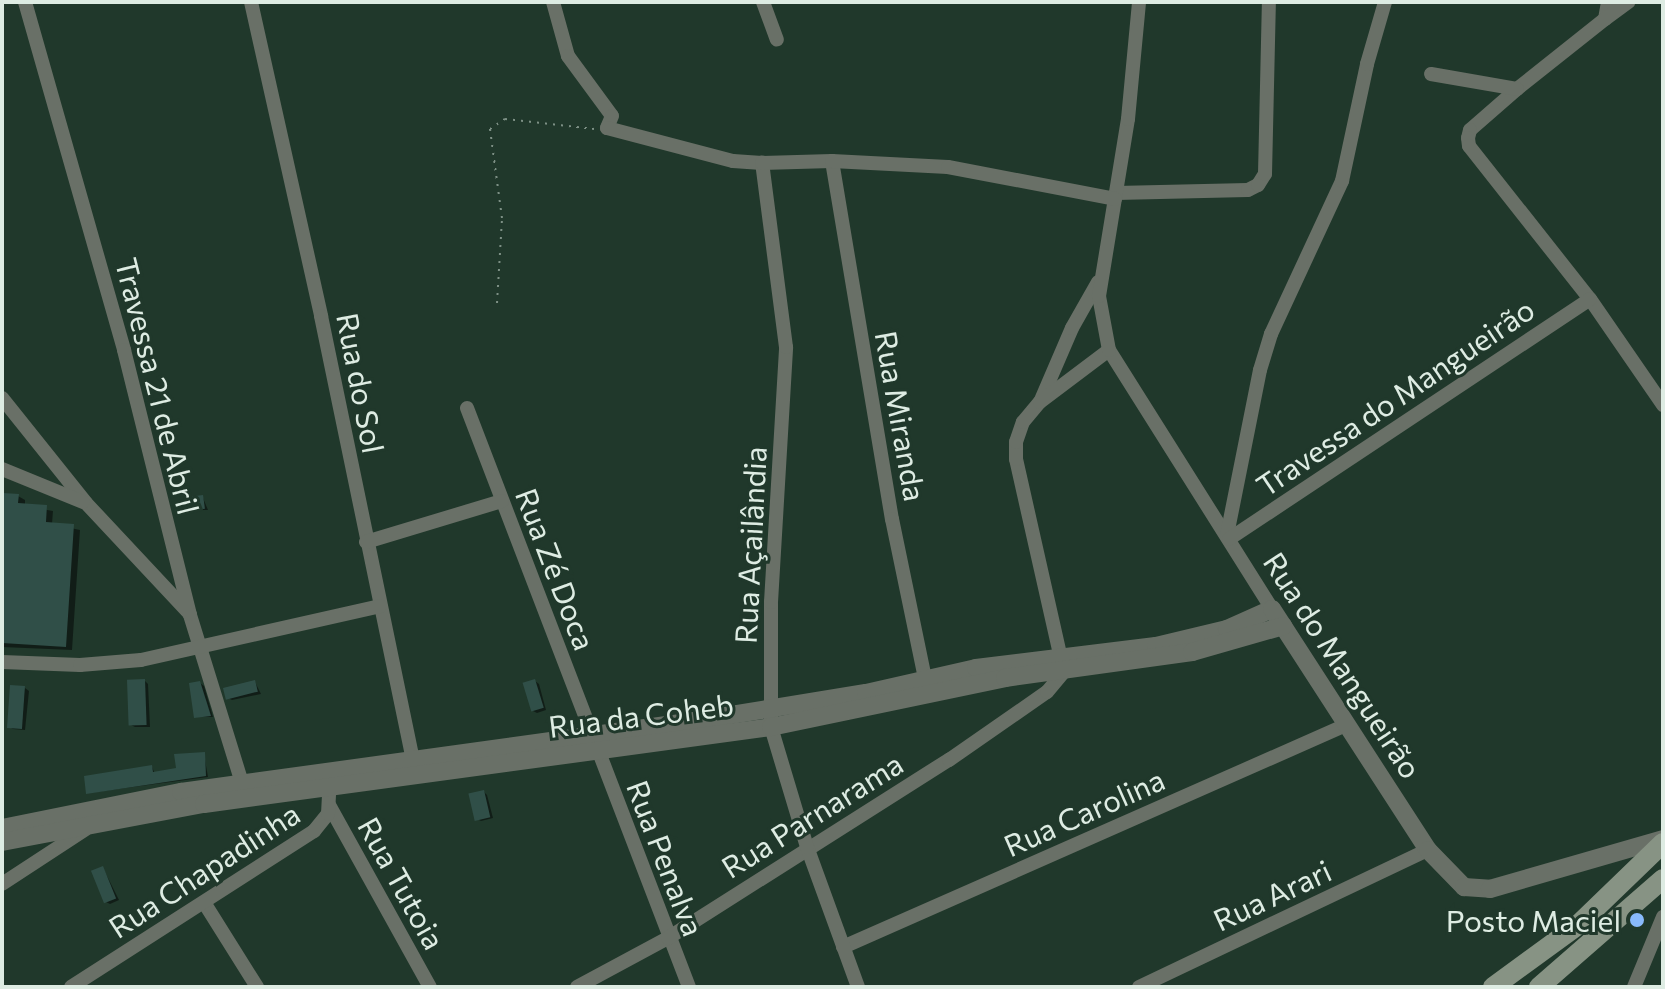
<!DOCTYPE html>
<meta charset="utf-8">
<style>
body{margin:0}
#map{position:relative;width:1665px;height:989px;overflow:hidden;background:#20382b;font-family:Commissioner,sans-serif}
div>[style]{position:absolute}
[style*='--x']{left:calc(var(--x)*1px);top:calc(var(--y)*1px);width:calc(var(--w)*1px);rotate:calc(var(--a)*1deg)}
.shadow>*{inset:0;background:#0007}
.building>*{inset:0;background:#304f48;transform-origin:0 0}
.path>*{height:2px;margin-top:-1px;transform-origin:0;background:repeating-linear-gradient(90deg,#7d9085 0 2px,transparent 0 8px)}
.minor>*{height:14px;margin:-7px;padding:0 7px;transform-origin:7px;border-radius:7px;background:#697067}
.tertiary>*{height:18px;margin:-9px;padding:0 9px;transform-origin:9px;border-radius:9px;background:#697067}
.secondary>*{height:20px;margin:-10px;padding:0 10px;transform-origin:10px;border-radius:10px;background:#879384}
.dots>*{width:22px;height:22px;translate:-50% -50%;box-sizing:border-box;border:4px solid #20382b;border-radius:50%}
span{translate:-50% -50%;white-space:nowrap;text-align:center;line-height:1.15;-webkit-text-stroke:6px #20382b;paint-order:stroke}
.street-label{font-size:30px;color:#deece3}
.poi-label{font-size:30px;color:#deece3}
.right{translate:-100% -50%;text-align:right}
.frame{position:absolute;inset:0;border:4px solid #deece3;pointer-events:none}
</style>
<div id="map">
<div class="shadow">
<div style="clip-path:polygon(5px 495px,18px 496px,25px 500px,25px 506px,53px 511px,52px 524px,80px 530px,72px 650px,2px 647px)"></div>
<div style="clip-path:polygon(203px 498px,208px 510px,191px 510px)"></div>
<div style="clip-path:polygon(145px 681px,148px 684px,150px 727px,135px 727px,131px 725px)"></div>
<div style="clip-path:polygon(535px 681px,539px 684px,546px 710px,537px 713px,533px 711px)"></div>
<div style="clip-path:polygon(255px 682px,261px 694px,232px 700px,228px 698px)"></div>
<div style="clip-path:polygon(200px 683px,204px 686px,213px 717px,196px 717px)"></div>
<div style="clip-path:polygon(25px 688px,29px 691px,25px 730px,13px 729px,9px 727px)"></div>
<div style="clip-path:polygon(204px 754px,208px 777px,88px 793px,152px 767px,155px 774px,179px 770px)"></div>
<div style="clip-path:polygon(484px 792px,487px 795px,493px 818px,481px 821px,477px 819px)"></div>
<div style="clip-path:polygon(103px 868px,119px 900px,110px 904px,106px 902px)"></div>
</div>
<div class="building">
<div style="clip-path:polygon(3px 493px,19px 494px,18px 503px,47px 505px,46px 522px,74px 524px,66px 647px,2px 643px)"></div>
<div style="left:203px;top:495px;width:14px;height:17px;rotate:82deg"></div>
<div style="left:145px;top:679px;width:46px;height:18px;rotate:88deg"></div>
<div style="left:535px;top:679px;width:30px;height:13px;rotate:73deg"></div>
<div style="left:255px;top:680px;width:12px;height:33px;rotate:76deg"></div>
<div style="clip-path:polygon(200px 681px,211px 716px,194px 718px,189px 683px)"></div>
<div style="left:10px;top:685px;width:15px;height:43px;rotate:4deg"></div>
<div style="clip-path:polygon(205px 752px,206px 776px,86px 794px,84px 776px,152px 765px,153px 772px,176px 768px,174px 754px)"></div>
<div style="left:484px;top:790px;width:28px;height:16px;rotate:77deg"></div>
<div style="left:103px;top:866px;width:35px;height:13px;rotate:68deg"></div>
</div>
<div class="path">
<div style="--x:497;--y:303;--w:85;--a:-86.6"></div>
<div style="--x:502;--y:218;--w:90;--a:-97.7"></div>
<div style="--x:490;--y:129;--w:18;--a:-34"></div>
<div style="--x:505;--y:119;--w:90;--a:6.4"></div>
</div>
<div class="minor">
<div style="--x:25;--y:2;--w:362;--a:74.1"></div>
<div style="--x:124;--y:350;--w:273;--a:76"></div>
<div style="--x:190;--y:615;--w:176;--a:72.8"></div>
<div style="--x:251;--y:2;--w:322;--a:77.4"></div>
<div style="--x:321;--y:316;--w:460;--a:78.3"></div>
<div style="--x:553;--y:2;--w:56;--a:74.5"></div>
<div style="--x:568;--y:56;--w:74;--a:53.7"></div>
<div style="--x:612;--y:116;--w:13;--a:113"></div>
<div style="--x:607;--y:128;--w:130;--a:14.7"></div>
<div style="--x:733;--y:161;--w:29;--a:4"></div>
<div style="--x:763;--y:2;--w:40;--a:69.8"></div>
<div style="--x:1608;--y:2;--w:17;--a:100"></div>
<div style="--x:1605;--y:19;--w:112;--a:141.5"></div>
<div style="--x:1517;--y:89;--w:62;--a:138.9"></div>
<div style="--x:1470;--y:130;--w:8;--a:104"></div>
<div style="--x:1468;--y:138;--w:8;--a:83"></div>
<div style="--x:1469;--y:146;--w:195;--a:51.7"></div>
<div style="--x:1590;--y:299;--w:129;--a:55.4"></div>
<div style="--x:1605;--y:19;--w:29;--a:-36"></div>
<div style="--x:1431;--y:74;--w:87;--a:9.9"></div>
<div style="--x:832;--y:161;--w:363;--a:80.5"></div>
<div style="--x:892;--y:519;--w:163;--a:78.3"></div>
<div style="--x:1116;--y:193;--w:132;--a:-1.3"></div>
<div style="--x:1248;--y:190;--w:11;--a:-27"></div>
<div style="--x:1258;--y:185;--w:13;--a:-58"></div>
<div style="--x:1265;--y:174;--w:172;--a:-88.7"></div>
<div style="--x:1109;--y:350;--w:306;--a:57.8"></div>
<div style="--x:2;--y:398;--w:134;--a:51.3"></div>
<div style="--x:86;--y:503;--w:152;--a:46.9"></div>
<div style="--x:1041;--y:400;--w:78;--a:-66.7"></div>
<div style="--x:1072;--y:328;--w:53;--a:-60.5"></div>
<div style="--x:467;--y:408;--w:620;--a:69.02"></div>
<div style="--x:2;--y:469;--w:87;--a:22.2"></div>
<div style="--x:1227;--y:535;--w:168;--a:-78.7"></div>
<div style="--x:1260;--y:370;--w:38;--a:-73"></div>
<div style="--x:1271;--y:334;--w:169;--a:-65.1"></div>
<div style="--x:1342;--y:181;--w:120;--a:-77.9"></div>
<div style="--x:1367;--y:64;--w:65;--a:-73.8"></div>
<div style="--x:1229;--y:539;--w:433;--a:-33.6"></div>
<div style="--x:366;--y:542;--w:142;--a:-16.8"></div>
<div style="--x:2;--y:662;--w:78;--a:2.2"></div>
<div style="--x:80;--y:665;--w:61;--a:-4.7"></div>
<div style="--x:141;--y:660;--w:245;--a:-12.7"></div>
<div style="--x:329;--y:805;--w:208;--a:61"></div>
<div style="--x:2;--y:884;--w:100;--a:-33.2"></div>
<div style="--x:205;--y:904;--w:98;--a:57.9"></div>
<div style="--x:843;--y:947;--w:550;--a:-23.81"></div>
<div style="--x:71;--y:987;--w:289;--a:-32.7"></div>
<div style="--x:314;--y:831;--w:22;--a:-51"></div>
<div style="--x:328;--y:814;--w:36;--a:-87"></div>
<div style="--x:577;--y:987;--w:103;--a:-28.3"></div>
<div style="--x:668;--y:938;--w:333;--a:-32.4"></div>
<div style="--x:949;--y:760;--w:119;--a:-34.8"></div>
<div style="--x:1047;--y:692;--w:26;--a:-50"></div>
<div style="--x:1064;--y:672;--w:218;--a:-102.7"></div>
<div style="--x:1016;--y:459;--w:17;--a:-90"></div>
<div style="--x:1016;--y:442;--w:21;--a:-71"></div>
<div style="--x:1023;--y:422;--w:26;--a:-50"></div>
<div style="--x:1040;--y:402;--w:86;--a:-37"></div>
<div style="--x:1109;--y:350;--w:55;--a:-100.5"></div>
<div style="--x:1099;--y:296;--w:179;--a:-80.7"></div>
<div style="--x:1128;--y:119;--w:118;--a:-84.6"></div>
<div style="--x:858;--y:987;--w:149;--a:-110"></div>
<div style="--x:807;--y:847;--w:125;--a:-106.7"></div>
<div style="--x:771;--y:727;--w:125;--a:-90"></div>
<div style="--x:771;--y:602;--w:255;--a:-86.6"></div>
<div style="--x:786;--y:347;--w:186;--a:-97.4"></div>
<div style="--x:762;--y:163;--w:70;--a:-1.6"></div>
<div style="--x:832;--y:161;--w:116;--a:3"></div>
<div style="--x:948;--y:167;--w:170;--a:10.8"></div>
<div style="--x:1139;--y:987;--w:320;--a:-25.4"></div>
<div style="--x:1634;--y:987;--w:76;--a:-67.5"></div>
</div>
<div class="tertiary">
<div style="--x:2;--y:828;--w:183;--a:-11.4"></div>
<div style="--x:181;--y:792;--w:512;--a:-7.86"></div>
<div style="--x:688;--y:722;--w:180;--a:-9.3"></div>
<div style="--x:866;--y:693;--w:113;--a:-12.8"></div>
<div style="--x:976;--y:668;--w:181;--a:-7"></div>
<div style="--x:1156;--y:646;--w:73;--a:-13.5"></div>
<div style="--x:1227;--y:629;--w:49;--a:-24"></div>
<div style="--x:1272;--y:609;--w:287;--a:57.1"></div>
<div style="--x:1428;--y:850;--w:52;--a:45.8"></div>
<div style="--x:1464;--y:887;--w:26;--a:4"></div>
<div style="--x:1490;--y:889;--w:180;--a:-16.1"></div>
<div style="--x:2;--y:842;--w:206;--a:-10.7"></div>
<div style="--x:204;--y:804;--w:572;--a:-7.73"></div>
<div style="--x:771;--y:727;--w:239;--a:-11.8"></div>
<div style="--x:1005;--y:678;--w:189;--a:-7.9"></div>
<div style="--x:1192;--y:652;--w:95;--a:-15.9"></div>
</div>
<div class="secondary">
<div style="--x:1493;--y:987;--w:105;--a:-36.1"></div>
<div style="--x:1578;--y:925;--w:118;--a:-44"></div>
<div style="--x:1539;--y:987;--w:164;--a:-41.1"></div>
</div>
<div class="dots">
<div style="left:1637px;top:920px;background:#89bafc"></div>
</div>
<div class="street-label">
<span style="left:361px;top:383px;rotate:79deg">Rua do Sol</span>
<span style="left:158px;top:386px;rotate:76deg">Travessa 21 de Abril</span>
<span style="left:1395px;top:397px;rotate:-34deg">Travessa do Mangueirão</span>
<span style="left:901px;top:416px;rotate:80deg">Rua Miranda</span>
<span style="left:750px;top:545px;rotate:-87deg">Rua Açailândia</span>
<span style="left:556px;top:569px;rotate:69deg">Rua Zé Doca</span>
<span style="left:1343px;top:665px;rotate:57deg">Rua do Mangueirão</span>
<span style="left:641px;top:715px;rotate:-7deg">Rua da Coheb</span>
<span style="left:1084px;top:812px;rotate:-24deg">Rua Carolina</span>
<span style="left:812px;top:815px;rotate:-32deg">Rua Parnarama</span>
<span style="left:666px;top:858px;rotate:69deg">Rua Penalva</span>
<span style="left:204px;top:870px;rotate:-33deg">Rua Chapadinha</span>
<span style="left:402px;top:883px;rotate:61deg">Rua Tutoia</span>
<span style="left:1272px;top:895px;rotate:-25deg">Rua Arari</span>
</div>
<div class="poi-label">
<span class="right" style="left:1621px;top:920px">Posto Maciel</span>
</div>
<div class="frame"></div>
</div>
